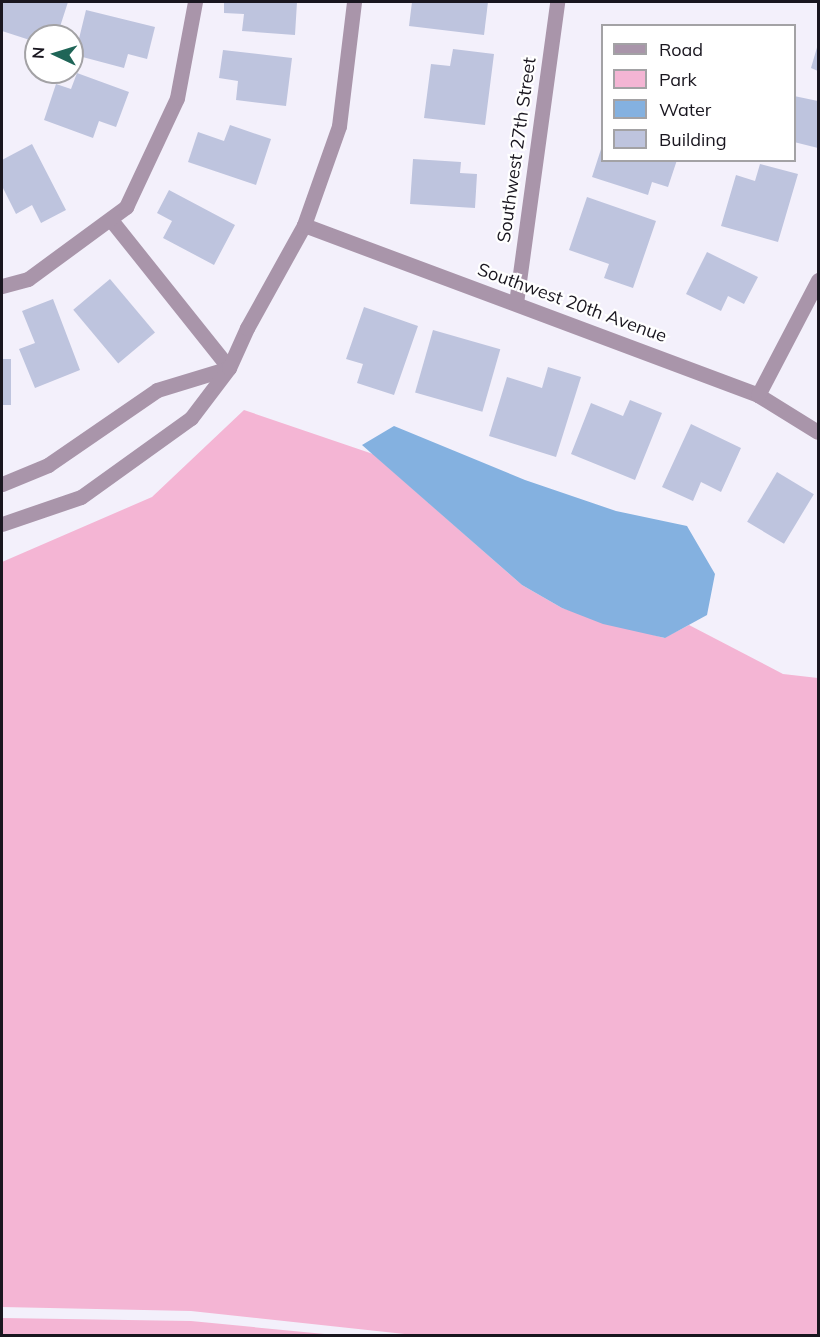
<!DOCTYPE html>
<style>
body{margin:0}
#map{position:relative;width:820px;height:1337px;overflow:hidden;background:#f3f0fb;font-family:Mulish,sans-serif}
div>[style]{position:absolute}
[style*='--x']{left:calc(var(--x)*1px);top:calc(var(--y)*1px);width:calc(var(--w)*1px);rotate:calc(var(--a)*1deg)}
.green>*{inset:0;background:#f4b5d4}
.water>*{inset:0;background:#84b1e0}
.building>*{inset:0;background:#bec4de;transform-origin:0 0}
.street>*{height:15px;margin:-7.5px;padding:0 7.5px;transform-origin:7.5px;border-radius:7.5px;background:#a995aa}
span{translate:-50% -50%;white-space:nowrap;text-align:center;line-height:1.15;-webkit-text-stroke:4.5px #fff;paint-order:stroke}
.street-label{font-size:18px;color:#19161f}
.frame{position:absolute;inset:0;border:3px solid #19161f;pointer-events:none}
.legend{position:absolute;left:601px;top:24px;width:195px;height:138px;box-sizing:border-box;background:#fff;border:2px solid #a3a2a5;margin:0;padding:8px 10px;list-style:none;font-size:18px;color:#19161f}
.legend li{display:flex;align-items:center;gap:12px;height:30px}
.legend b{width:30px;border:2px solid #a3a2a5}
.north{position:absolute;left:24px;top:24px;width:60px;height:60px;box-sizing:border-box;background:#fff;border:2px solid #a3a2a5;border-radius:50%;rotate:274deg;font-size:16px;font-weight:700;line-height:24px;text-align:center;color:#19161f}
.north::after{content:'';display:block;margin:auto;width:21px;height:27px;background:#1f6557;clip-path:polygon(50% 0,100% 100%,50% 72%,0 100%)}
</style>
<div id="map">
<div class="green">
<div style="clip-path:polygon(244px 410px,373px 454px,522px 585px,562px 608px,664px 638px,689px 625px,783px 674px,818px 678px,818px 1335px,423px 1336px,191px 1311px,2px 1307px,2px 562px,152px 497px)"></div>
<div style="clip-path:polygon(2px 1318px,191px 1321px,335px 1335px,2px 1335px)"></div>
</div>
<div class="water">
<div style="clip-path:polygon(394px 426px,525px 480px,616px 511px,687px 526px,715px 574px,707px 615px,665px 638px,603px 624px,562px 608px,522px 585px,362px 445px)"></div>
</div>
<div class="building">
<div style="clip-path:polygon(2px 2px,68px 2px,57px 36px,36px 36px,36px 42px,2px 31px)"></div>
<div style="clip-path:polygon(224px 2px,297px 2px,295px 35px,242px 31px,244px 14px,224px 13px)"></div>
<div style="clip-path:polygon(412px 2px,488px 2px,484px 35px,409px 26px)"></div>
<div style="clip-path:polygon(86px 10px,155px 27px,147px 59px,128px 54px,124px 68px,75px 55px)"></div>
<div style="clip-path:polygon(818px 44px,818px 71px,811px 68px)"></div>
<div style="clip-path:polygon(453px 49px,494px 54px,485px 125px,424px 118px,431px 64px,450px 66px)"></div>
<div style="clip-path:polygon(223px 50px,292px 58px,286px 106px,236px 100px,238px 81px,219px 78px)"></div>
<div style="clip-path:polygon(77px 73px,129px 92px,116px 127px,99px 121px,93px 138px,44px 120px,56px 84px,71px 89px)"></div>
<div style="clip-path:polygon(794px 96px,818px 101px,818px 148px,794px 142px)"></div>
<div style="clip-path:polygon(230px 125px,271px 139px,256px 185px,188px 162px,198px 132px,224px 141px)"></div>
<div style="clip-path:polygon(32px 144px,66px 210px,41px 223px,32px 205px,16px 214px,2px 186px,2px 160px)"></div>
<div style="clip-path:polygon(602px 146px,602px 160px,677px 160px,668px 187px,652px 182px,648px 195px,592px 177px)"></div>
<div style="clip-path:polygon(413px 159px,461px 162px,460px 173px,477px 174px,475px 208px,410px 204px)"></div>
<div style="clip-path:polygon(760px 164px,798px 174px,778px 242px,721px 226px,736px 175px,755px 181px)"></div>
<div style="clip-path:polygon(169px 190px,235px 225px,214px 265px,163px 238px,172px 221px,157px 213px)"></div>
<div style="clip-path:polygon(587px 197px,656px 221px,633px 288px,604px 278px,609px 264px,569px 250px)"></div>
<div style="clip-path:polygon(707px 252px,758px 277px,744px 304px,728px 296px,721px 311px,686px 294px)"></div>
<div style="left:110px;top:279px;width:70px;height:48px;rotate:50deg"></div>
<div style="clip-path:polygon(53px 299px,80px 370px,35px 388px,19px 349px,35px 343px,22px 311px)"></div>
<div style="clip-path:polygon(364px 307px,418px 326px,394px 395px,357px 383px,363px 364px,346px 359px)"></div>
<div style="left:433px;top:330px;width:70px;height:65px;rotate:16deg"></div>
<div style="left:2px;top:359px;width:9px;height:46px"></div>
<div style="clip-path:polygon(548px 367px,581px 377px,556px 457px,489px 436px,507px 377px,542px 388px)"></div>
<div style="clip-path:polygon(630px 400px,662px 413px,635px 480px,571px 454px,591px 403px,623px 416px)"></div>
<div style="clip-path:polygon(691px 424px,741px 448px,721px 492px,701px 482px,693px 501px,662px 487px)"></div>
<div style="left:777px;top:472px;width:43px;height:58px;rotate:31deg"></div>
</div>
<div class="street">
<div style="--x:111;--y:220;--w:189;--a:51.4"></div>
<div style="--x:304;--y:225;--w:485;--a:20.5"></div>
<div style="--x:758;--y:395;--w:70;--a:31.7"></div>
<div style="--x:2;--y:286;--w:27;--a:-15"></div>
<div style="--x:28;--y:279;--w:122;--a:-36.3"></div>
<div style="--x:126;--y:207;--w:120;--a:-64.9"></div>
<div style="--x:177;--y:98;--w:98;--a:-79.4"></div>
<div style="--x:516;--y:303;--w:304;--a:-82.2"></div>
<div style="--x:758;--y:395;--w:130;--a:-62.4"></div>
<div style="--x:2;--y:484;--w:50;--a:-22.4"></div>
<div style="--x:48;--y:465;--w:132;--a:-34.5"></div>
<div style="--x:157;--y:390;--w:75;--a:-17"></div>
<div style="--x:2;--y:524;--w:83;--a:-18.9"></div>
<div style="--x:81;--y:497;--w:135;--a:-35.7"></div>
<div style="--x:191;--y:418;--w:63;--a:-52.8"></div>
<div style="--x:229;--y:368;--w:44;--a:-65.8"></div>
<div style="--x:247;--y:328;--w:118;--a:-61"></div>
<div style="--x:304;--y:225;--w:105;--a:-70.5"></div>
<div style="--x:339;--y:126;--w:125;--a:-83.1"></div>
</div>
<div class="street-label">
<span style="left:517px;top:150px;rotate:-82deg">Southwest 27th Street</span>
<span style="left:572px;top:303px;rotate:20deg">Southwest 20th Avenue</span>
</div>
<div class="frame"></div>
<ul class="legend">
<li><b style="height:8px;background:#a995aa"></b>Road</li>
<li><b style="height:16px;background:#f4b5d4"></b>Park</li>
<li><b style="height:16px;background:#84b1e0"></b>Water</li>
<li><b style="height:16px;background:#bec4de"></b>Building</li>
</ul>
<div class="north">N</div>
</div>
